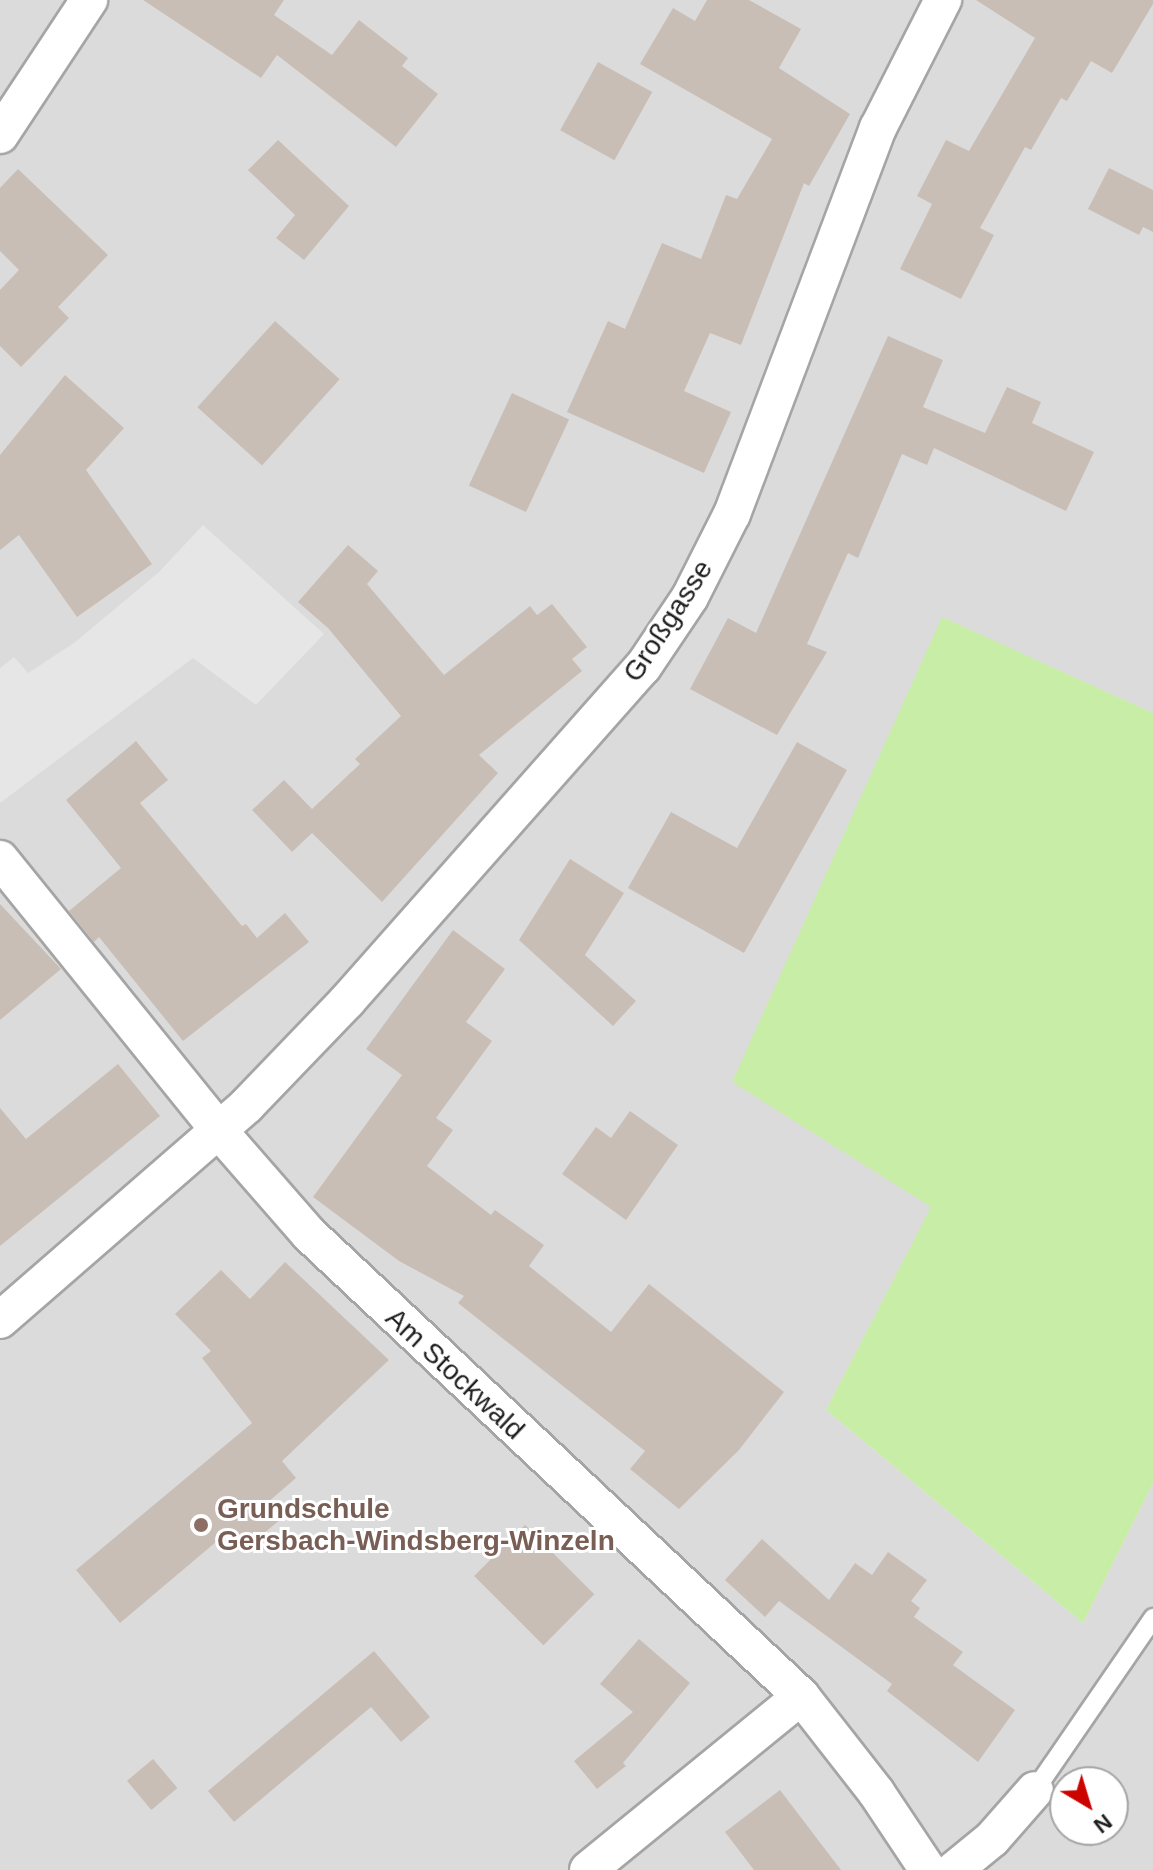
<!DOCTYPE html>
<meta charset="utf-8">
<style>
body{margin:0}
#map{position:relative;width:1153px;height:1870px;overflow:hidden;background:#f0ece3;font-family:Arial,sans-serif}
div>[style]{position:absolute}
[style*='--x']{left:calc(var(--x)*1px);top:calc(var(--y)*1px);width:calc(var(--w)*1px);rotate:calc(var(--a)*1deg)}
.residential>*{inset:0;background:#dcdbdb}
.grass>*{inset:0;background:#c8eda6}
.parking>*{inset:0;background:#e6e6e6}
.building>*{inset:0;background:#c8beb6;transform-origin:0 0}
.roads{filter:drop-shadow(2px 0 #a5a5a5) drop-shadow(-2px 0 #a5a5a5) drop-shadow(0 2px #a5a5a5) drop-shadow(0 -2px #a5a5a5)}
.service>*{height:18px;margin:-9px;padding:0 9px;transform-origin:9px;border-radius:9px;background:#fff}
.minor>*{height:36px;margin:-18px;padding:0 18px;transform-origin:18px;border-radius:18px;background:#fff}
.dots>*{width:22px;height:22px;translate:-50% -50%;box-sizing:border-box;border:4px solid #fff;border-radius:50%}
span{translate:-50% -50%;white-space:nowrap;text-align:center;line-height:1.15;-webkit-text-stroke:6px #fff;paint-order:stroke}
.street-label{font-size:28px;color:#1e1e1e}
.education-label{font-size:28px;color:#785e54;font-weight:700}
.left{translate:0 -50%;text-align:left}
.north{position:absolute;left:1049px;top:1766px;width:80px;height:80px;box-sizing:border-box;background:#fff;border:2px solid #a5a5a5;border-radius:50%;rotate:142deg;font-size:22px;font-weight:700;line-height:32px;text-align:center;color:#1e1e1e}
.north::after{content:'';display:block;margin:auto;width:28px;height:36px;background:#cc0400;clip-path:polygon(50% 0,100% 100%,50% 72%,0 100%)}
</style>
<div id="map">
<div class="residential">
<div style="clip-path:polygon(evenodd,0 0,1153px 0,1153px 713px,942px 618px,932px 1207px,826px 1410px,1083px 1623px,1153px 1483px,1153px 1870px,0 1870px,0 0,1065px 1782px,1113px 1782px,1113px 1830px,1065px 1830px,1065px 1782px)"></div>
</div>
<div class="grass">
<div style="clip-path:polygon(942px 617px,1153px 713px,1153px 1483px,1083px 1623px,826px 1410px,931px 1207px,732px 1082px)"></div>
</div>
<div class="parking">
<div style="clip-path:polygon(203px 525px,324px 634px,256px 705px,193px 658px,0 803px,0 668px,14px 657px,28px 673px,74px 643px,158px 573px)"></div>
</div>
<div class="building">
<div style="clip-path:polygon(143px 0,284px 0,274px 15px,332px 55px,359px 20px,408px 58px,402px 66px,438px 94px,396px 147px,277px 55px,261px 78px)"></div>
<div style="clip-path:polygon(707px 0,749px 0,801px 29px,779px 68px,850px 114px,809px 186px,804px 183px,741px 345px,710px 333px,684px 391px,731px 412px,704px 473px,567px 412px,608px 321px,625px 329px,662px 243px,701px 259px,726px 195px,737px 199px,772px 139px,640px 64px,673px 8px,695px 21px)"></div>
<div style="clip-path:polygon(976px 0,1153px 0,1153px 4px,1112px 73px,1091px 61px,1067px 101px,1061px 98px,1031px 150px,1025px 147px,980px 228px,994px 235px,961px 299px,900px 269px,932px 204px,917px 196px,946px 140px,969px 151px,1035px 38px)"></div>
<div style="left:598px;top:62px;width:62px;height:78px;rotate:29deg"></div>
<div style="clip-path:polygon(278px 140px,349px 206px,304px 260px,276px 238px,295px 215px,248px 170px)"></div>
<div style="clip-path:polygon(1109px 168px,1153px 190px,1153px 232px,1143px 227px,1139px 235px,1088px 209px)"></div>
<div style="clip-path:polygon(18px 169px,108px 255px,58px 307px,69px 318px,21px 367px,0 346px,0 290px,19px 270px,0 251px,0 188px)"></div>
<div style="left:275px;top:321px;width:87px;height:116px;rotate:42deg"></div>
<div style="clip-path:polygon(888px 336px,943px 360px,923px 407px,985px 433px,1007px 387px,1041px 402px,1032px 423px,1094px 452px,1066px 511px,934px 448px,927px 465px,902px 454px,858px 558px,848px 553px,807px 644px,827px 652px,777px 735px,690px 689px,728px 618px,756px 633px)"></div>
<div style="clip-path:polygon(65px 375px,124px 428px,86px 470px,152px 564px,77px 617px,19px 535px,0 550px,0 455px)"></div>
<div style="left:512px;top:393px;width:63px;height:102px;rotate:25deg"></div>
<div style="clip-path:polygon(348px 545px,378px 571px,367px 584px,444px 675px,530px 606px,537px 615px,552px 604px,587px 647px,572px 659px,582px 671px,479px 755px,498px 773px,382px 902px,312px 833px,292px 852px,252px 810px,284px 780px,312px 809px,360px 764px,355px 759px,401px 716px,328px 628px,298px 602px)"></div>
<div style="clip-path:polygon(136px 741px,168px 780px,140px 803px,242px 926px,246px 924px,257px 938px,285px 913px,309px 942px,183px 1041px,99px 937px,94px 942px,69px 911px,121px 868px,66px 800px)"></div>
<div style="clip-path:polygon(797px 742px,847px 770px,744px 953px,628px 888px,671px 812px,737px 848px)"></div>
<div style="clip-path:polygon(570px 859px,624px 893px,585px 955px,636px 1001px,613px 1026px,519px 940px)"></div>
<div style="clip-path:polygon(0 904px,61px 969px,0 1020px)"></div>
<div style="clip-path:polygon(453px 930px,505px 969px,466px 1022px,492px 1041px,436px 1118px,453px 1130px,427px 1166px,491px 1215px,495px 1210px,544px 1245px,529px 1266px,611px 1332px,649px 1284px,784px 1392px,739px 1450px,679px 1509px,630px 1469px,645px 1451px,458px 1303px,464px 1296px,399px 1261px,313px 1197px,402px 1075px,366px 1049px)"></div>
<div style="clip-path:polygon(118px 1064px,160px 1116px,0 1246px,0 1108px,26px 1139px)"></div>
<div style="clip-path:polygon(630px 1111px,678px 1145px,626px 1220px,562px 1174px,596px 1127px,611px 1138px)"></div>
<div style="clip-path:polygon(285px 1262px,389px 1360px,282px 1461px,296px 1478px,267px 1503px,281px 1519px,245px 1549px,229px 1531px,120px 1623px,76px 1570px,252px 1423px,202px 1358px,211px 1351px,175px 1314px,221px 1270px,250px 1299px)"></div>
<div style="left:525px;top:1525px;width:98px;height:72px;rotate:45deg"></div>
<div style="clip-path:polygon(762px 1539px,829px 1600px,855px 1563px,872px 1575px,888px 1552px,927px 1580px,911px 1601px,920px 1608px,914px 1617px,963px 1652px,953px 1665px,1015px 1710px,978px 1762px,887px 1691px,892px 1684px,779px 1601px,765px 1617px,725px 1580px)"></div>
<div style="clip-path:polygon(639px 1639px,690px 1683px,623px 1763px,626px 1766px,597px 1789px,574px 1761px,633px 1712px,600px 1684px)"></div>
<div style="clip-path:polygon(374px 1651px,430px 1717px,401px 1742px,371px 1707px,234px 1822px,208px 1791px)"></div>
<div style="left:153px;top:1759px;width:38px;height:34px;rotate:50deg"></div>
<div style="clip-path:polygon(780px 1790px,841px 1870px,754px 1870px,725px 1832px)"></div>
</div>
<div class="roads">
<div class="service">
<div style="--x:1035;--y:1790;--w:209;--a:-55.5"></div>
</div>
<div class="minor">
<div style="--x:0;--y:135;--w:162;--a:-56.6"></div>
<div style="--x:0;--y:859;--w:351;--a:51.1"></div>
<div style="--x:220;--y:1132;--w:135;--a:48.9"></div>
<div style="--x:309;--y:1234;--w:675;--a:43.2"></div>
<div style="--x:801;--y:1696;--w:122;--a:52"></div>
<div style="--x:876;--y:1792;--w:94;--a:56.3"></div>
<div style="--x:0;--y:1320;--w:327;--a:-41"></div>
<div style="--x:247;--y:1105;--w:144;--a:-46.1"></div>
<div style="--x:347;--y:1001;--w:446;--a:-48.5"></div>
<div style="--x:643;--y:667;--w:84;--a:-56.1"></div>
<div style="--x:690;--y:597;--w:93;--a:-63.2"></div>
<div style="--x:732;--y:514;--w:413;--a:-69.3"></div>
<div style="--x:878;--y:128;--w:144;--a:-63.1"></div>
<div style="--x:588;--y:1870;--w:275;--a:-39.2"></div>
<div style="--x:954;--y:1870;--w:49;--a:-39.2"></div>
<div style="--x:992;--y:1839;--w:65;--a:-48.7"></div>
</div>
</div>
<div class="dots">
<div style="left:201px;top:1525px;background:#8d6e63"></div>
</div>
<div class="street-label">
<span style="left:668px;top:621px;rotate:-57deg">Großgasse</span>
<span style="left:455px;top:1374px;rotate:43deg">Am Stockwald</span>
</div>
<div class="education-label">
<span class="left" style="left:217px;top:1525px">Grundschule<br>Gersbach-Windsberg-Winzeln</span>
</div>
<div class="north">N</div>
</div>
